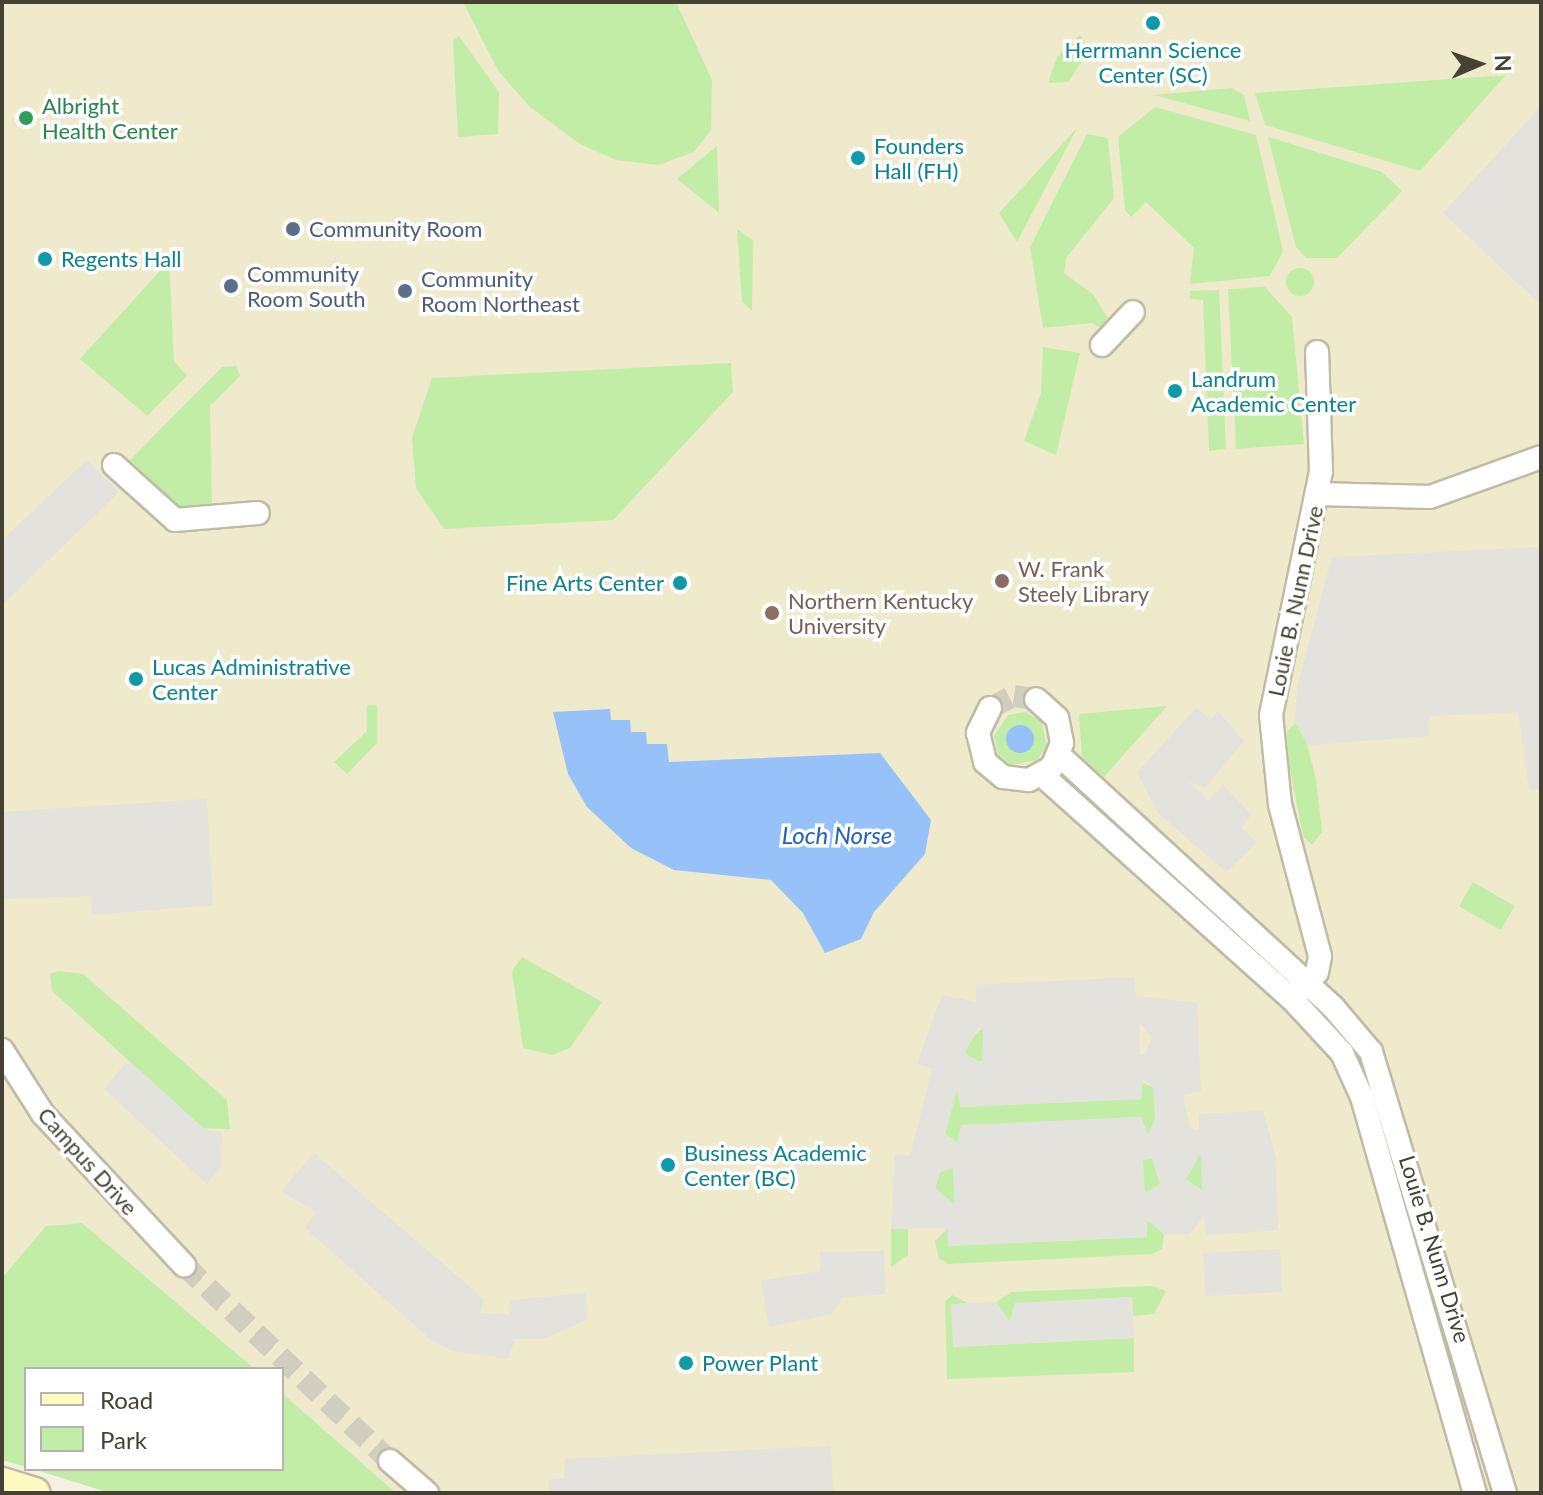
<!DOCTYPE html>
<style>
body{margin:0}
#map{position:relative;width:1543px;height:1495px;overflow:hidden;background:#f4f1e3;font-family:Lato,sans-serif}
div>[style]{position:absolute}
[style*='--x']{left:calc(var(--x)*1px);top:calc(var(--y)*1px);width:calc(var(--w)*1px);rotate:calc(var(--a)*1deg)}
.education>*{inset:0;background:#efeacb}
.green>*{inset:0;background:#c2eda6;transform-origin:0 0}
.round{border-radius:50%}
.parking>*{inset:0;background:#e4e2dc;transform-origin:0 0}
.water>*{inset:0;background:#97c1f9}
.street-tunnel>*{height:22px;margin-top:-11px;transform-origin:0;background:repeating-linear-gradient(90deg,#d1cec0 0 22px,transparent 0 33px)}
.roads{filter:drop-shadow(2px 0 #c0bba5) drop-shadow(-2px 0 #c0bba5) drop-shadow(0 2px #c0bba5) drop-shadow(0 -2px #c0bba5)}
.street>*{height:22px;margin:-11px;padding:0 11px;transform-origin:11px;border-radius:11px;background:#fff}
.secondary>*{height:30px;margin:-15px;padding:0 15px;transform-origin:15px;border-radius:15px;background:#fffac2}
.dots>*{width:22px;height:22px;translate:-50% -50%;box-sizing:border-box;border:4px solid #fff;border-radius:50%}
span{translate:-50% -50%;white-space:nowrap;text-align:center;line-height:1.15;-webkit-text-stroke:7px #fff;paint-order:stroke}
.culture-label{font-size:22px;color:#0d838f}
.left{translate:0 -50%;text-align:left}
.right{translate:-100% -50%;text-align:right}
.leisure-label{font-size:22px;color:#27864d}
.service-label{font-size:22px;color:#4e5e75}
.education-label{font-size:22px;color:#785e54}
.street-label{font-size:22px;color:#464233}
.water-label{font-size:24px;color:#2062be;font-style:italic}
.frame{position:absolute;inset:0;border:4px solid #464233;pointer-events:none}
.legend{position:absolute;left:24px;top:1367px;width:260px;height:104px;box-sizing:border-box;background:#fff;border:2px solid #b5b3ad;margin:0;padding:10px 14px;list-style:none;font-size:24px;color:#464233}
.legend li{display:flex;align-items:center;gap:16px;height:40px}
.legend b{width:40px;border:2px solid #b5b3ad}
.north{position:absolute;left:1439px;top:24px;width:80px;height:80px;-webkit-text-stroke:6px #fff;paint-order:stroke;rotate:88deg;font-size:22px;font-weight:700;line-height:32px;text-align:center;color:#464233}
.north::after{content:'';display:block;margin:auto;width:28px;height:36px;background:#464233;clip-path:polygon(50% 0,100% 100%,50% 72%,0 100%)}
</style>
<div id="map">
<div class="education">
<div style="clip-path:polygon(2px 2px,1541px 2px,1541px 1493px,396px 1493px,282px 1393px,282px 1369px,255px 1369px,82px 1223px,46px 1226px,2px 1278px)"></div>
</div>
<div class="green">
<div style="clip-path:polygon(463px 2px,676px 2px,712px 80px,711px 130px,694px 152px,658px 165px,616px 160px,580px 144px,530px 107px,499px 72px)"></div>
<div style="clip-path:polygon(1080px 35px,1089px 51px,1068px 82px,1048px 83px,1057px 57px)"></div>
<div style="clip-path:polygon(459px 36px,499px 92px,498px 134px,458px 137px,453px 41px)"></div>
<div style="clip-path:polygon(1506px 75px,1420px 171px,1265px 125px,1255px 93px)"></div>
<div style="clip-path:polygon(1232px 88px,1244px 95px,1250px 121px,1154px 95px)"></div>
<div style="clip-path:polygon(1155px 107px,1256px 135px,1283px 251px,1270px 276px,1190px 284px,1194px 248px,1146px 202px,1131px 217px,1125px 210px,1118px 137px)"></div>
<div style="clip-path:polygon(1077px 128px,1017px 242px,999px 213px)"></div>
<div style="clip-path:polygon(1087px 134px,1108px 138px,1114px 198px,1066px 258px,1064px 273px,1094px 295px,1111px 324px,1105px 331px,1092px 323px,1043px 328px,1030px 247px)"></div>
<div style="clip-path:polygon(1268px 137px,1382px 172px,1402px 191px,1337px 258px,1306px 258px,1296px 247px)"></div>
<div style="clip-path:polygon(717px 146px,719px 213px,677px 179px)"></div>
<div style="clip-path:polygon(737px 229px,753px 240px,752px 311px,742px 302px)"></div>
<div style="clip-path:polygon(169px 261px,174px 361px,187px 376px,147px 416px,80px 359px)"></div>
<div class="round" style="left:1286px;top:268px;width:28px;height:28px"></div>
<div style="clip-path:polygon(1265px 287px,1292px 317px,1304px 444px,1236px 449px,1228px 289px)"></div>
<div style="clip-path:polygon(1219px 290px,1226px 449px,1209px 451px,1203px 300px,1190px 299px,1190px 291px)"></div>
<div style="clip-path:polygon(1043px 347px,1080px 353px,1056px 455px,1024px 441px,1041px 393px)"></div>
<div style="clip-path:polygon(731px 363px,733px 392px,613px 520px,444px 529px,416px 488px,412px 438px,432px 378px)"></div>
<div style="clip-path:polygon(236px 366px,240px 376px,210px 406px,212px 508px,183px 510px,130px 460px,222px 367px)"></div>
<div style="clip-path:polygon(367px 705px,377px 705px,377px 743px,347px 774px,334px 762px,367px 731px)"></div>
<div style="clip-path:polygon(1167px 706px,1104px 777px,1082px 758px,1079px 714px)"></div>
<div style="clip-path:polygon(1025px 712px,1041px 721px,1047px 746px,1037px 760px,1011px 765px,998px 754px,994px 736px,1008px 715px)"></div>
<div style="clip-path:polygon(1295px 723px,1304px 732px,1316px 779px,1322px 832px,1312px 845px,1303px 836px,1289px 764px,1287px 732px)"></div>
<div style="left:1473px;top:882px;width:48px;height:28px;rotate:30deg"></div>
<div style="clip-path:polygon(522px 957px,602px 1002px,570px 1048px,552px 1055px,523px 1048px,512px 971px)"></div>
<div style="clip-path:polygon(58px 971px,83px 974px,227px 1100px,230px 1129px,203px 1128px,52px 991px,50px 974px)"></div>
<div style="clip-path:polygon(983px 1028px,984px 1061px,972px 1062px,965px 1053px,969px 1040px)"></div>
<div style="clip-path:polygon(1140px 1082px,1153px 1087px,1156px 1125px,1148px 1135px,1141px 1117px,961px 1126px,958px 1143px,945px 1134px,957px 1089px,961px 1107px,1141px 1099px)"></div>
<div style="clip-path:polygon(1199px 1155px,1201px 1156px,1203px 1191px,1186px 1179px)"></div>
<div style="clip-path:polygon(1152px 1158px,1160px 1184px,1144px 1194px,1143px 1160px)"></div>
<div style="clip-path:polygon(953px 1167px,955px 1204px,943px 1202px,935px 1188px,940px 1172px)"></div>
<div style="clip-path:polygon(1146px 1219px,1164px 1234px,1162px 1249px,1152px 1254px,949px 1264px,939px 1259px,935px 1241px,948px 1228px,948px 1246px,1146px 1237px)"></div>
<div style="clip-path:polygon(82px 1223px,255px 1369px,26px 1369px,26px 1467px,2px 1460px,2px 1278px,46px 1226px)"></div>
<div style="clip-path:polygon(891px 1229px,908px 1229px,908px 1255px,891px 1267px)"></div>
<div style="clip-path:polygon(1152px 1286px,1166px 1291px,1154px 1314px,1133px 1316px,1132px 1297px,1015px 1303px,1010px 1322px,996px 1302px,1011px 1292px)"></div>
<div style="clip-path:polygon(952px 1295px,968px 1303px,951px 1305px,954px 1347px,1134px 1338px,1134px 1372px,947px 1379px,945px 1302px)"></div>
<div style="clip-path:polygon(282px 1393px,396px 1493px,110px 1493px,33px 1469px,282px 1469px)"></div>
</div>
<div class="parking">
<div style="clip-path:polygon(1541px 106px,1541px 305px,1443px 213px)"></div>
<div style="clip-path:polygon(87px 460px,119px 492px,2px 605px,2px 540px)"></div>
<div style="clip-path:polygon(1541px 547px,1541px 789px,1529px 790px,1518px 712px,1430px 716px,1429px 736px,1308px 745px,1295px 723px,1297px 687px,1332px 557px)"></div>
<div style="clip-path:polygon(1197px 707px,1210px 720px,1218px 711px,1244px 741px,1205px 788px,1188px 781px,1208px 800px,1223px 785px,1251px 814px,1242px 828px,1257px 843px,1226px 872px,1158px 813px,1137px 772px)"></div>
<div style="clip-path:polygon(207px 799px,213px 905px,92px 915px,90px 896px,2px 899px,2px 812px)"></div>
<div style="clip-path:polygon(evenodd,1134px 977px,1136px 996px,1197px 1003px,1201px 1092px,1183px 1095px,1190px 1128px,1199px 1131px,1199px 1114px,1263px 1111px,1276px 1157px,1278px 1230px,1206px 1235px,1204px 1216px,1190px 1234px,1164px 1234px,1147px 1219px,1147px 1237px,948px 1246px,947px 1228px,891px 1229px,895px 1154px,910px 1156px,932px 1069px,917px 1063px,942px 995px,976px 1002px,976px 985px,1134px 977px,1139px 1022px,1152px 1037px,1145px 1055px,1140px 1055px,1139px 1022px,1134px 977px,978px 1028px,983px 1028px,982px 1063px,965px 1053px,978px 1028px,1134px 977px,1143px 1080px,1153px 1087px,1156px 1116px,1148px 1135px,1141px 1117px,961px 1125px,958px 1143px,945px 1134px,957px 1089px,961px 1107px,1141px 1099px,1143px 1080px,1134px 977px,1199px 1155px,1201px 1157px,1202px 1191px,1186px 1179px,1199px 1155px,1134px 977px,1152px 1158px,1160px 1184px,1145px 1194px,1143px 1160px,1152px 1158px,1134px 977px,953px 1168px,955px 1203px,954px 1204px,935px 1188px,940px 1172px,953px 1168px)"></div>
<div style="clip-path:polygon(128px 1060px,203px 1128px,222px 1133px,221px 1167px,207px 1184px,104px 1089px)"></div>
<div style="clip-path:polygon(314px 1153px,484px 1299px,481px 1313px,509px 1315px,510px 1300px,586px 1293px,587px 1320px,542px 1339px,515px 1339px,508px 1359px,453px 1351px,431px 1340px,305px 1228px,316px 1212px,281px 1191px)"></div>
<div style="left:1280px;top:1249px;width:43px;height:77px;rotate:87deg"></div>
<div style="clip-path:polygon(884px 1251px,886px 1294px,843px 1297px,832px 1314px,769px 1327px,761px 1281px,820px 1271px,820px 1252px)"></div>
<div style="clip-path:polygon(1132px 1297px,1134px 1338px,953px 1347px,951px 1304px,996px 1302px,1010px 1322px,1015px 1303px)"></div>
<div style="clip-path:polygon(831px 1446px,833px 1493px,549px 1493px,548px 1480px,564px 1478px,565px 1459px)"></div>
</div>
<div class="water">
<div style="clip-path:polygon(610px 709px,611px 720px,630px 720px,631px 732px,646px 732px,647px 744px,667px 744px,669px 762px,880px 753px,931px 820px,925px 854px,874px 912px,861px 939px,825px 953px,803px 913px,771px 880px,674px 870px,631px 848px,587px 807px,568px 774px,553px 712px)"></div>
<div class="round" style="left:1006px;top:725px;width:28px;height:28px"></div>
</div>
<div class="street-tunnel">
<div style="--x:990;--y:708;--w:27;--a:-27"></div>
<div style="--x:1014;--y:696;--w:22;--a:8"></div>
<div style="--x:184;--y:1265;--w:284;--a:43.6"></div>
</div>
<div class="roads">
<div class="street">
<div style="--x:1102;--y:345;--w:45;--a:-46.8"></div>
<div style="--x:114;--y:465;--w:82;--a:42"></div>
<div style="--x:175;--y:520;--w:83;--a:-4.8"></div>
<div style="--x:1318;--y:494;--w:112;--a:1.5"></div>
<div style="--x:1430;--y:497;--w:118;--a:-19.8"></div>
<div style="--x:990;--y:708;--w:28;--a:116"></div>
<div style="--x:978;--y:733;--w:30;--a:76"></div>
<div style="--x:985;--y:762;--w:23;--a:40"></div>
<div style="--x:1003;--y:777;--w:26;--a:7"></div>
<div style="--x:1029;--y:780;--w:26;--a:-29"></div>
<div style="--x:1052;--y:767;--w:26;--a:-67"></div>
<div style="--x:1062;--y:743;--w:25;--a:-101"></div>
<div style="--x:1057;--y:718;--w:28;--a:-138"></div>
<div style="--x:1059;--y:755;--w:372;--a:42.6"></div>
<div style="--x:1333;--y:1007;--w:59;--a:49.8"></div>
<div style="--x:1371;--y:1052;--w:461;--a:73.1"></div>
<div style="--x:1042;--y:775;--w:336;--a:41.9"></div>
<div style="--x:1292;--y:999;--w:74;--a:47.2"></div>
<div style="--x:1342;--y:1053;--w:48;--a:65.6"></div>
<div style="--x:1362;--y:1097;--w:412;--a:74.1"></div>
<div style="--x:1296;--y:994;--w:30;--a:-46"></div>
<div style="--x:1317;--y:972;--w:16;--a:-79"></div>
<div style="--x:1320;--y:956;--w:156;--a:-104.8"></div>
<div style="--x:1280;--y:805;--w:90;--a:-95.7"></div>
<div style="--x:1271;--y:715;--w:249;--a:-78.4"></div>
<div style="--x:1321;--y:471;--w:119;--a:-91.9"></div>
<div style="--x:2;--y:1050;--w:76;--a:57.4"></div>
<div style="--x:43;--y:1114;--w:207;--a:47"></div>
<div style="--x:390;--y:1461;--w:49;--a:40.9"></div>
</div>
<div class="secondary">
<div style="--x:2;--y:1483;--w:34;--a:17"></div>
</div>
</div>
<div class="dots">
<div style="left:1153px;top:23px;background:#0f9aa8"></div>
<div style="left:26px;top:118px;background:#2e9e5b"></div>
<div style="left:858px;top:158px;background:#0f9aa8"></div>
<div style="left:293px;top:229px;background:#5c6f8a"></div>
<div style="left:45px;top:259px;background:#0f9aa8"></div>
<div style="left:231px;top:286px;background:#5c6f8a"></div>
<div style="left:405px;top:291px;background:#5c6f8a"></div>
<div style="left:1175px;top:391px;background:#0f9aa8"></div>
<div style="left:1002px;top:581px;background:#8d6e63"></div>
<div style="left:680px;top:583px;background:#0f9aa8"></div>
<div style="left:772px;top:613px;background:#8d6e63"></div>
<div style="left:136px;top:679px;background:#0f9aa8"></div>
<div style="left:668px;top:1165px;background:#0f9aa8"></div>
<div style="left:686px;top:1363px;background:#0f9aa8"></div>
</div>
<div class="culture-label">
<span style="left:1153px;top:62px">Herrmann Science<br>Center (SC)</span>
<span class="left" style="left:874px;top:158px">Founders<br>Hall (FH)</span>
<span class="left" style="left:61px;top:259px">Regents Hall</span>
<span class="left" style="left:1191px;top:391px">Landrum<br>Academic Center</span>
<span class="right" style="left:664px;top:583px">Fine Arts Center</span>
<span class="left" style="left:152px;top:679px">Lucas Administrative<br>Center</span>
<span class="left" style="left:684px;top:1165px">Business Academic<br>Center (BC)</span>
<span class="left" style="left:702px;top:1363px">Power Plant</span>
</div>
<div class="leisure-label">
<span class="left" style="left:42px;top:118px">Albright<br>Health Center</span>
</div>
<div class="service-label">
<span class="left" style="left:309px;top:229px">Community Room</span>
<span class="left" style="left:247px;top:286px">Community<br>Room South</span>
<span class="left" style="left:421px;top:291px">Community<br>Room Northeast</span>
</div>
<div class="education-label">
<span class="left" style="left:1018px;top:581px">W. Frank<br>Steely Library</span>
<span class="left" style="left:788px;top:613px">Northern Kentucky<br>University</span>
</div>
<div class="street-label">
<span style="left:1295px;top:601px;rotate:-78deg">Louie B. Nunn Drive</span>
<span style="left:88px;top:1161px;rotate:48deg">Campus Drive</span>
<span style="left:1435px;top:1249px;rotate:73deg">Louie B. Nunn Drive</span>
</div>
<div class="water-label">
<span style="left:837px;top:835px">Loch Norse</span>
</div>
<div class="frame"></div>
<ul class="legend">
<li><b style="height:10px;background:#fffac2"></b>Road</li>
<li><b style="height:22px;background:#c2eda6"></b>Park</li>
</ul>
<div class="north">N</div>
</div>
